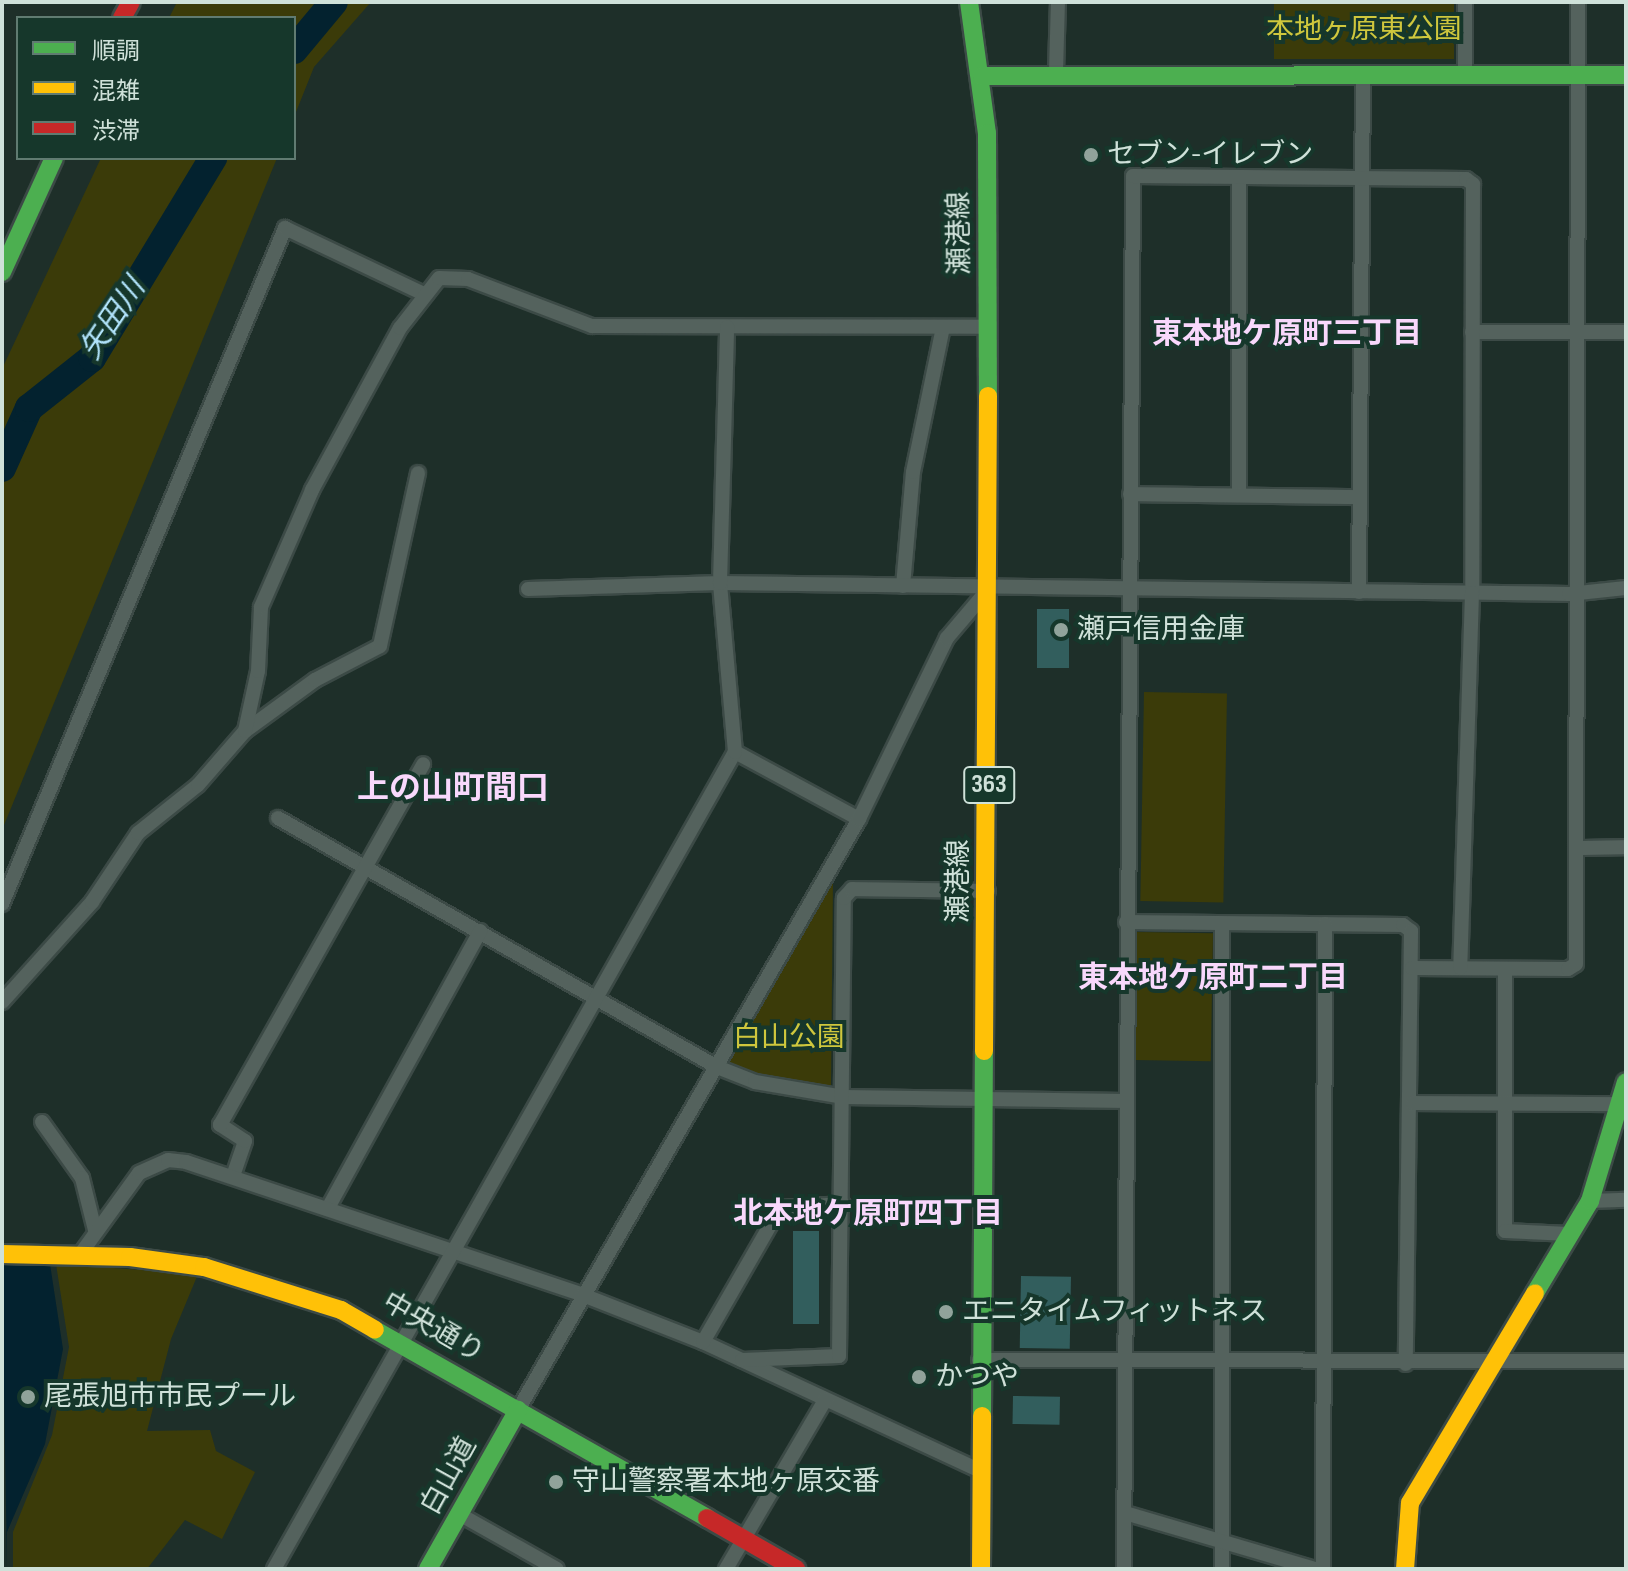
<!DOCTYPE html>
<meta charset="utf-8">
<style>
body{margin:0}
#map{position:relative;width:1628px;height:1571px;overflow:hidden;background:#1e2f29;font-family:"Sofia Sans Condensed","Noto Sans JP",sans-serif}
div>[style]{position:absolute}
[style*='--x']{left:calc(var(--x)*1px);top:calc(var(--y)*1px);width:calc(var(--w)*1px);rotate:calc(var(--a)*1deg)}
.green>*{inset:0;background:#3b3b09;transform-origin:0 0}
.water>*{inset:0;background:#03222f}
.river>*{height:28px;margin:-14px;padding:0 14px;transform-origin:14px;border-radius:14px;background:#03222f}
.building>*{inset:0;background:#325e5d;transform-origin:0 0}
.roads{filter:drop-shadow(2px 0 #3c4a46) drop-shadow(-2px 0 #3c4a46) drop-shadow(0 2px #3c4a46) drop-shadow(0 -2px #3c4a46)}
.street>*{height:14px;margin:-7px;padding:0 7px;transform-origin:7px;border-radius:7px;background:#54625d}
.fast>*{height:18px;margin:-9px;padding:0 9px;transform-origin:9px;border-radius:9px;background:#4caf50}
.slow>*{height:18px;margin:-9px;padding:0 9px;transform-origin:9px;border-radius:9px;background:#ffc107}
.jam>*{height:18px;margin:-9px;padding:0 9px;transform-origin:9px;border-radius:9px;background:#c62828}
.dots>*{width:22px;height:22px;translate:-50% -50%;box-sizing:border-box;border:4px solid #16372b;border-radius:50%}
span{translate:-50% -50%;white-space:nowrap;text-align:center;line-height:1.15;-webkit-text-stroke:8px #16372b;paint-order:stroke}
.shield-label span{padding:2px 6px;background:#16372b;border:2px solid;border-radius:6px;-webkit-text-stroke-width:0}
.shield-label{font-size:26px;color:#cfe1d9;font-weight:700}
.park-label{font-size:28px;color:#cfc73d}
.poi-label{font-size:28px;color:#cfe1d9}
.left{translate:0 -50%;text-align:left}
.street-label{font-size:28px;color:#cfe1d9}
.water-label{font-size:30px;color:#b1e3fb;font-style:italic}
.neighbourhood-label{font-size:30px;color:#f8d8fc;font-weight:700}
.quarter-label{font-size:32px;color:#f8d8fc;font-weight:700}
.frame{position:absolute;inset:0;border:4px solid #cfe1d9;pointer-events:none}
.legend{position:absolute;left:16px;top:16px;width:280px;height:144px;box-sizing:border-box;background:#16372b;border:2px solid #607b71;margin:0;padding:10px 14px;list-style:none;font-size:24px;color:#cfe1d9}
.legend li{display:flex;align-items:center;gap:16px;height:40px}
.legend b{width:40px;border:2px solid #607b71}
</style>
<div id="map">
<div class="green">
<div style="clip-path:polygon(177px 2px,371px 2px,314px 67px,294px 117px,294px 18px,169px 18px)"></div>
<div style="left:1274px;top:2px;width:180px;height:57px"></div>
<div style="clip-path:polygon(101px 158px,277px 158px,2px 830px,2px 369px)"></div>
<div style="left:1144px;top:692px;width:83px;height:209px;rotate:1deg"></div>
<div style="clip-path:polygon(828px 881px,833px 881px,831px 1085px,790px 1085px,724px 1066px)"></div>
<div style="left:1136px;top:932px;width:77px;height:128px;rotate:1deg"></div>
<div style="clip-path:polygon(56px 1264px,198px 1274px,171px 1339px,147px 1431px,210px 1430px,216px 1451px,255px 1472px,222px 1539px,185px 1520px,147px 1569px,13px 1569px,13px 1532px,52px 1435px,69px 1347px)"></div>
</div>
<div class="water">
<div style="clip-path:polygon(2px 1264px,50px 1264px,63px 1349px,45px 1444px,7px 1532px,7px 1569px)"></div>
</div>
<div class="river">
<div style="--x:294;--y:50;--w:62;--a:-50.2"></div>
<div style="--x:2;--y:468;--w:66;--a:-65.8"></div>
<div style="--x:29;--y:408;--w:80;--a:-38.4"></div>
<div style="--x:92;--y:358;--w:234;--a:-58.8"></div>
</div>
<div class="building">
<div style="left:1037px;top:609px;width:32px;height:59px"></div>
<div style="left:793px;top:1231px;width:26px;height:93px"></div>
<div style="left:1021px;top:1276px;width:50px;height:72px;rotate:1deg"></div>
<div style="left:1013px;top:1396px;width:47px;height:28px;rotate:1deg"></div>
</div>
<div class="roads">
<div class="street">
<div style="--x:1465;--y:2;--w:73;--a:90"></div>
<div style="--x:1056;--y:72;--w:70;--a:-88.4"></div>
<div style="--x:1239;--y:177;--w:318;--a:90"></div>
<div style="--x:1472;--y:332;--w:154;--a:0"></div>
<div style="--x:1130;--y:494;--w:229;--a:0.8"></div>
<div style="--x:903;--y:586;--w:114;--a:-85"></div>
<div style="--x:913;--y:472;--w:148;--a:-78.3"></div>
<div style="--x:528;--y:589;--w:192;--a:-1.8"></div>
<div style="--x:720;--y:583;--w:849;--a:0.74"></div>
<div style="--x:1569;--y:594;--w:57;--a:-6"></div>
<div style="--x:1359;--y:592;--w:519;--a:-89.56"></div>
<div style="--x:245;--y:731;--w:87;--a:-36.1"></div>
<div style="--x:315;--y:680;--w:73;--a:-27.6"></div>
<div style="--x:380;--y:646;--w:177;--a:-77.6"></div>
<div style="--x:735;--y:752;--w:141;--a:28.4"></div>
<div style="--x:278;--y:818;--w:505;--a:29.56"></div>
<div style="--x:717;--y:1067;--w:41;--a:21.5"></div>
<div style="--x:755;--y:1082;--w:90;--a:9.6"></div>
<div style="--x:844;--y:1097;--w:282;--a:0.8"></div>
<div style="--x:1576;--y:848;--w:50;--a:-1.1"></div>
<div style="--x:2;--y:904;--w:733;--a:-67.28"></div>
<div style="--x:285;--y:228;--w:152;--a:25.4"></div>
<div style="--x:1126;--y:922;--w:277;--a:0.6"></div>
<div style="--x:1403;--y:925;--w:10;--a:37"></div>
<div style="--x:1411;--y:931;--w:433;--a:90.7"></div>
<div style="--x:1222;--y:924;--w:645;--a:90"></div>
<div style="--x:1412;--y:968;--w:156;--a:0.4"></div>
<div style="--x:1568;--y:969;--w:9;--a:-32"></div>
<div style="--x:1576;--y:964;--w:962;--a:-89.88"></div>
<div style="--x:1505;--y:970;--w:261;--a:90"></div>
<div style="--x:1505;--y:1231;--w:64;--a:2.7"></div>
<div style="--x:2;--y:1002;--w:135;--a:-48"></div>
<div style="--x:92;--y:902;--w:83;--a:-56.3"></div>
<div style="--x:138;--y:833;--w:77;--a:-38.7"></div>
<div style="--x:198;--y:785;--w:72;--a:-49"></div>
<div style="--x:245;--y:731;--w:61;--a:-77.8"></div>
<div style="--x:258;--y:671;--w:64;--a:-87.3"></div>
<div style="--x:261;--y:607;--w:128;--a:-66.4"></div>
<div style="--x:312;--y:490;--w:184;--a:-61.5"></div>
<div style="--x:400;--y:328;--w:63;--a:-52"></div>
<div style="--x:439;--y:278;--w:29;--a:2"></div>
<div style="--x:468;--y:279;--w:133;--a:20.8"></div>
<div style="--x:592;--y:326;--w:395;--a:0.1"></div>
<div style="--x:1413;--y:1103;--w:213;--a:0.3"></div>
<div style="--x:42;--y:1122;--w:69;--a:54.5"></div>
<div style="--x:82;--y:1178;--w:54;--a:76"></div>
<div style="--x:233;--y:1176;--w:37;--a:-71"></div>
<div style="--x:245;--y:1141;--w:30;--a:-147"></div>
<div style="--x:220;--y:1125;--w:414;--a:-60.6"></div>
<div style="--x:1590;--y:1201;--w:36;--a:-2"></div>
<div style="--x:328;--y:1208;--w:316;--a:-61.2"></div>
<div style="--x:79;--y:1256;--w:102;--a:-54.1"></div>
<div style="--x:139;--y:1173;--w:32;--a:-24"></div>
<div style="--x:168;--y:1160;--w:18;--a:6"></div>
<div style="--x:186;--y:1162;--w:419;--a:18.5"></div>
<div style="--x:583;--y:1295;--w:129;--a:21.4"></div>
<div style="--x:703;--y:1342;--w:306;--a:24.9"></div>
<div style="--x:703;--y:1342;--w:155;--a:-60.1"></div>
<div style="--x:780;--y:1208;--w:63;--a:-3.6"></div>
<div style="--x:742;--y:1360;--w:97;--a:-2.4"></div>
<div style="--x:839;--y:1356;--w:458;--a:-89.4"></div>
<div style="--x:844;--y:898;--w:12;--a:-48"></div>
<div style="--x:852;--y:889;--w:136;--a:0.8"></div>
<div style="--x:979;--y:1360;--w:647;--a:0.09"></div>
<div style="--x:518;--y:1410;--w:682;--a:-60.02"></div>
<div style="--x:859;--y:819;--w:201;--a:-64.1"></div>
<div style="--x:947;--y:638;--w:60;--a:-49.7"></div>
<div style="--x:1125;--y:1513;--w:198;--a:16.4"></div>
<div style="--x:459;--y:1514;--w:112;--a:29.3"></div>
<div style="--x:274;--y:1569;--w:938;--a:-60.57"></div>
<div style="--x:735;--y:752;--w:170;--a:-95.1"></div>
<div style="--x:720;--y:583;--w:256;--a:-88.4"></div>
<div style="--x:726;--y:1569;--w:196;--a:-59.6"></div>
<div style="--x:1124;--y:1569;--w:1393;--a:-89.63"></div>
<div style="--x:1133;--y:176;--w:333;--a:0.5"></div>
<div style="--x:1466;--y:179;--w:9;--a:36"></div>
<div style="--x:1473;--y:184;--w:409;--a:90.1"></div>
<div style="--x:1472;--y:593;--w:375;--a:91.8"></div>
<div style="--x:1323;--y:1569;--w:645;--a:-89.82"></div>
</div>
<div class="fast">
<div style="--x:969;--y:2;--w:132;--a:82.2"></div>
<div style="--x:987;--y:133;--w:263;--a:89.8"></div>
<div style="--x:982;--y:76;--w:644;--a:-0.09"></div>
<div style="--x:2;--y:272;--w:125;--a:-65.5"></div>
<div style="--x:1535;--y:1293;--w:107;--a:-59.1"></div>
<div style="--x:1590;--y:1201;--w:124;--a:-73.2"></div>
<div style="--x:375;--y:1330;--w:382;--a:29.5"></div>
<div style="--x:982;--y:1416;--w:365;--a:-89.7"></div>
<div style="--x:428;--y:1569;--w:183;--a:-60.5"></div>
</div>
<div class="slow">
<div style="--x:984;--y:1051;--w:655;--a:-89.65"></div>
<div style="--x:2;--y:1254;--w:128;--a:1.3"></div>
<div style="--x:130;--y:1257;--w:75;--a:7.7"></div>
<div style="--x:204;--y:1267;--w:144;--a:17.4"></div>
<div style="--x:341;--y:1310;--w:39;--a:30"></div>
<div style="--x:981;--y:1569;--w:153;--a:-89.6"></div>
<div style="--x:1405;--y:1569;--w:66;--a:-85.7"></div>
<div style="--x:1410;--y:1503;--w:244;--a:-59.2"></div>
</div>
<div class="jam">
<div style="--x:122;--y:18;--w:18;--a:-61"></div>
<div style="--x:707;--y:1518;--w:103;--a:29.8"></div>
</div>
</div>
<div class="dots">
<div style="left:1091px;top:155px;background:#91a39b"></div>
<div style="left:1061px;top:630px;background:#91a39b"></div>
<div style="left:946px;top:1312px;background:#91a39b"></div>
<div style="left:919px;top:1377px;background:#91a39b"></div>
<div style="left:28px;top:1397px;background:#91a39b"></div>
<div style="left:556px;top:1482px;background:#91a39b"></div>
</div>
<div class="shield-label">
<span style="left:989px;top:785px">363</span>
</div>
<div class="park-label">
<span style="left:1364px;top:30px">本地ヶ原東公園</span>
<span style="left:789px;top:1038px">白山公園</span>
</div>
<div class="poi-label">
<span class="left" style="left:1107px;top:155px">セブン-イレブン</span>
<span class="left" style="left:1077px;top:630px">瀬戸信用金庫</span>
<span class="left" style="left:962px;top:1312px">エニタイムフィットネス</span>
<span class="left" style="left:935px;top:1377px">かつや</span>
<span class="left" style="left:44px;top:1397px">尾張旭市市民プール</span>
<span class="left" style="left:572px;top:1482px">守山警察署本地ヶ原交番</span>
</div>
<div class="street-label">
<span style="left:960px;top:233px;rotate:-91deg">瀬港線</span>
<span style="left:959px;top:881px;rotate:-90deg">瀬港線</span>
<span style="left:433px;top:1328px;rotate:30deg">中央通り</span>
<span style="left:449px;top:1476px;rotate:-61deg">白山道</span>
</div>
<div class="water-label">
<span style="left:113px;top:319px;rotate:-56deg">矢田川</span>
</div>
<div class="neighbourhood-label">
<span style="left:1287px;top:334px">東本地ケ原町三丁目</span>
<span style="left:1213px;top:978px">東本地ケ原町二丁目</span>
<span style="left:868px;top:1214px">北本地ケ原町四丁目</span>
</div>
<div class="quarter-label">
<span style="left:453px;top:789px">上の山町間口</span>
</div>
<div class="frame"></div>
<ul class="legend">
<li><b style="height:10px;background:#4caf50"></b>順調</li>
<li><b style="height:10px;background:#ffc107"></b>混雑</li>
<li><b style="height:10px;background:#c62828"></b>渋滞</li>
</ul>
</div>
